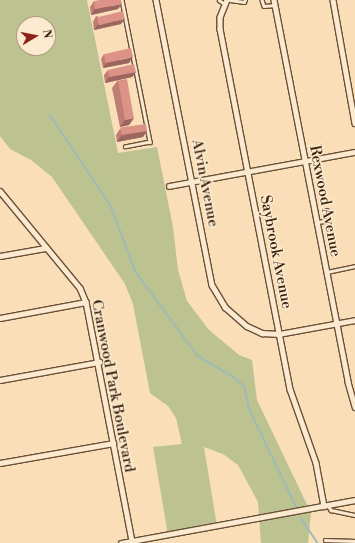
<!DOCTYPE html>
<style>
body{margin:0}
#map{position:relative;width:355px;height:543px;overflow:hidden;background:#fadeb7;font-family:"Libre Bodoni",serif}
div>[style]{position:absolute}
[style*='--x']{left:calc(var(--x)*1px);top:calc(var(--y)*1px);width:calc(var(--w)*1px);rotate:calc(var(--a)*1deg)}
.green>*{inset:0;background:#bcc290}
.stream>*{height:1.5px;margin:-0.75px;padding:0 0.75px;transform-origin:0.75px;border-radius:0.75px;background:#9fbbb5}
.roads{filter:drop-shadow(1px 0 #695037) drop-shadow(-1px 0 #695037) drop-shadow(0 1px #695037) drop-shadow(0 -1px #695037)}
.lane>*{height:2.5px;margin:-1.25px;padding:0 1.25px;transform-origin:1.25px;border-radius:1.25px;background:#fcead0}
.street>*{height:4.5px;margin:-2.25px;padding:0 2.25px;transform-origin:2.25px;border-radius:2.25px;background:#fcead0}
.wall>*{inset:0;background:#be7e74}
.shaded-wall>*{inset:0;background:#9b665e}
.building>*{inset:0;background:#dd9287;transform-origin:0 0}
span{translate:-50% -50%;white-space:nowrap;text-align:center;line-height:1.15;-webkit-text-stroke:3px #fcead0;paint-order:stroke}
.street-label{font-size:15px;color:#39210c}
.north{position:absolute;left:16px;top:16px;width:40px;height:40px;box-sizing:border-box;background:#fcead0;border:1px solid #ae9a82;border-radius:50%;rotate:80deg;font-size:11px;font-weight:700;line-height:16px;text-align:center;color:#39210c}
.north::after{content:'';display:block;margin:auto;width:14px;height:18px;background:#8f2418;clip-path:polygon(50% 0,100% 100%,50% 72%,0 100%)}
</style>
<div id="map">
<div class="green">
<div style="clip-path:polygon(evenodd,0 0,87px 0,118px 153px,157px 147px,173px 227px,178px 270px,187px 301px,209px 330px,239px 355px,252px 360px,257px 400px,311px 513px,308px 543px,261px 543px,258px 502px,238px 465px,223px 454px,204px 447px,217px 526px,168px 535px,153px 447px,182px 444px,176px 418px,168px 406px,150px 393px,133px 304px,125px 284px,52px 177px,31px 160px,10px 149px,0 136px,0 0,24px 24px,48px 24px,48px 48px,24px 48px,24px 24px)"></div>
</div>
<div class="stream">
<div style="--x:50;--y:115;--w:110;--a:56.2"></div>
<div style="--x:111;--y:206;--w:71;--a:69.3"></div>
<div style="--x:136;--y:272;--w:104;--a:53.6"></div>
<div style="--x:198;--y:356;--w:43;--a:30.7"></div>
<div style="--x:235;--y:378;--w:13;--a:42"></div>
<div style="--x:245;--y:387;--w:21;--a:79"></div>
<div style="--x:249;--y:408;--w:109;--a:64.4"></div>
<div style="--x:301;--y:518;--w:30;--a:56"></div>
</div>
<div class="roads">
<div class="lane">
<div style="--x:122;--y:0;--w:145;--a:78.8"></div>
<div style="--x:150;--y:142;--w:25;--a:169"></div>
<div style="--x:219;--y:0;--w:7;--a:34"></div>
<div style="--x:230;--y:0;--w:14;--a:8"></div>
<div style="--x:244;--y:2;--w:2;--a:-63"></div>
<div style="--x:262;--y:0;--w:6;--a:72"></div>
<div style="--x:264;--y:6;--w:11;--a:-5"></div>
<div style="--x:327;--y:210;--w:10;--a:79"></div>
<div style="--x:318;--y:222;--w:11;--a:-10"></div>
<div style="--x:329;--y:220;--w:27;--a:80"></div>
<div style="--x:327;--y:272;--w:29;--a:-12"></div>
<div style="--x:328;--y:505;--w:6;--a:59"></div>
<div style="--x:331;--y:510;--w:25;--a:12"></div>
<div style="--x:325;--y:540;--w:30;--a:2"></div>
</div>
<div class="street">
<div style="--x:156;--y:0;--w:290;--a:78.9"></div>
<div style="--x:212;--y:285;--w:26;--a:59"></div>
<div style="--x:225;--y:307;--w:29;--a:41"></div>
<div style="--x:247;--y:326;--w:17;--a:25"></div>
<div style="--x:262;--y:333;--w:17;--a:3"></div>
<div style="--x:279;--y:334;--w:77;--a:-10.4"></div>
<div style="--x:227;--y:0;--w:18;--a:112"></div>
<div style="--x:220;--y:17;--w:12;--a:90"></div>
<div style="--x:220;--y:29;--w:367;--a:79"></div>
<div style="--x:290;--y:389;--w:78;--a:70.6"></div>
<div style="--x:316;--y:463;--w:44;--a:79.5"></div>
<div style="--x:274;--y:0;--w:389;--a:79"></div>
<div style="--x:348;--y:382;--w:26;--a:74"></div>
<div style="--x:333;--y:0;--w:125;--a:79.9"></div>
<div style="--x:169;--y:186;--w:189;--a:-10.4"></div>
<div style="--x:0;--y:191;--w:126;--a:50.5"></div>
<div style="--x:80;--y:288;--w:15;--a:67"></div>
<div style="--x:86;--y:302;--w:243;--a:79.1"></div>
<div style="--x:0;--y:256;--w:47;--a:-9.9"></div>
<div style="--x:0;--y:318;--w:87;--a:-10.5"></div>
<div style="--x:0;--y:380;--w:101;--a:-10.3"></div>
<div style="--x:0;--y:463;--w:115;--a:-10"></div>
<div style="--x:121;--y:543;--w:238;--a:-10.4"></div>
</div>
</div>
<div class="wall">
<div style="clip-path:polygon(94px 1px,118px 9px,91px 15px,90px 7px)"></div>
<div style="clip-path:polygon(96px 16px,121px 24px,94px 30px,93px 22px)"></div>
<div style="clip-path:polygon(104px 54px,129px 63px,103px 68px,101px 59px)"></div>
<div style="clip-path:polygon(108px 70px,136px 72px,132px 77px,105px 83px,104px 75px)"></div>
<div style="clip-path:polygon(118px 80px,134px 118px,129px 125px,120px 127px,112px 88px)"></div>
<div style="clip-path:polygon(120px 129px,147px 131px,143px 137px,117px 142px,116px 135px)"></div>
</div>
<div class="shaded-wall">
<div style="clip-path:polygon(122px 4px,118px 9px,91px 15px,95px 9px)"></div>
<div style="clip-path:polygon(125px 19px,121px 24px,94px 30px,98px 24px)"></div>
<div style="clip-path:polygon(133px 57px,129px 63px,103px 68px,106px 63px)"></div>
<div style="clip-path:polygon(136px 72px,132px 77px,105px 83px,109px 77px)"></div>
<div style="clip-path:polygon(134px 118px,129px 125px,120px 127px,125px 120px)"></div>
<div style="clip-path:polygon(147px 131px,143px 137px,117px 142px,121px 136px)"></div>
</div>
<div class="building">
<div style="clip-path:polygon(100px 0,121px 0,122px 4px,95px 9px,94px 1px)"></div>
<div style="left:123px;top:11px;width:8px;height:27px;rotate:76deg"></div>
<div style="left:131px;top:48px;width:9px;height:28px;rotate:77deg"></div>
<div style="clip-path:polygon(134px 64px,136px 72px,109px 77px,108px 70px)"></div>
<div style="left:127px;top:79px;width:40px;height:9px;rotate:80deg"></div>
<div style="left:146px;top:124px;width:7px;height:26px;rotate:82deg"></div>
</div>
<div class="street-label">
<span style="left:205px;top:183px;rotate:79deg">Alvin Avenue</span>
<span style="left:325px;top:201px;rotate:79deg">Rexwood Avenue</span>
<span style="left:276px;top:252px;rotate:79deg">Saybrook Avenue</span>
<span style="left:113px;top:386px;rotate:79deg">Cranwood Park Boulevard</span>
</div>
<div class="north">N</div>
</div>
